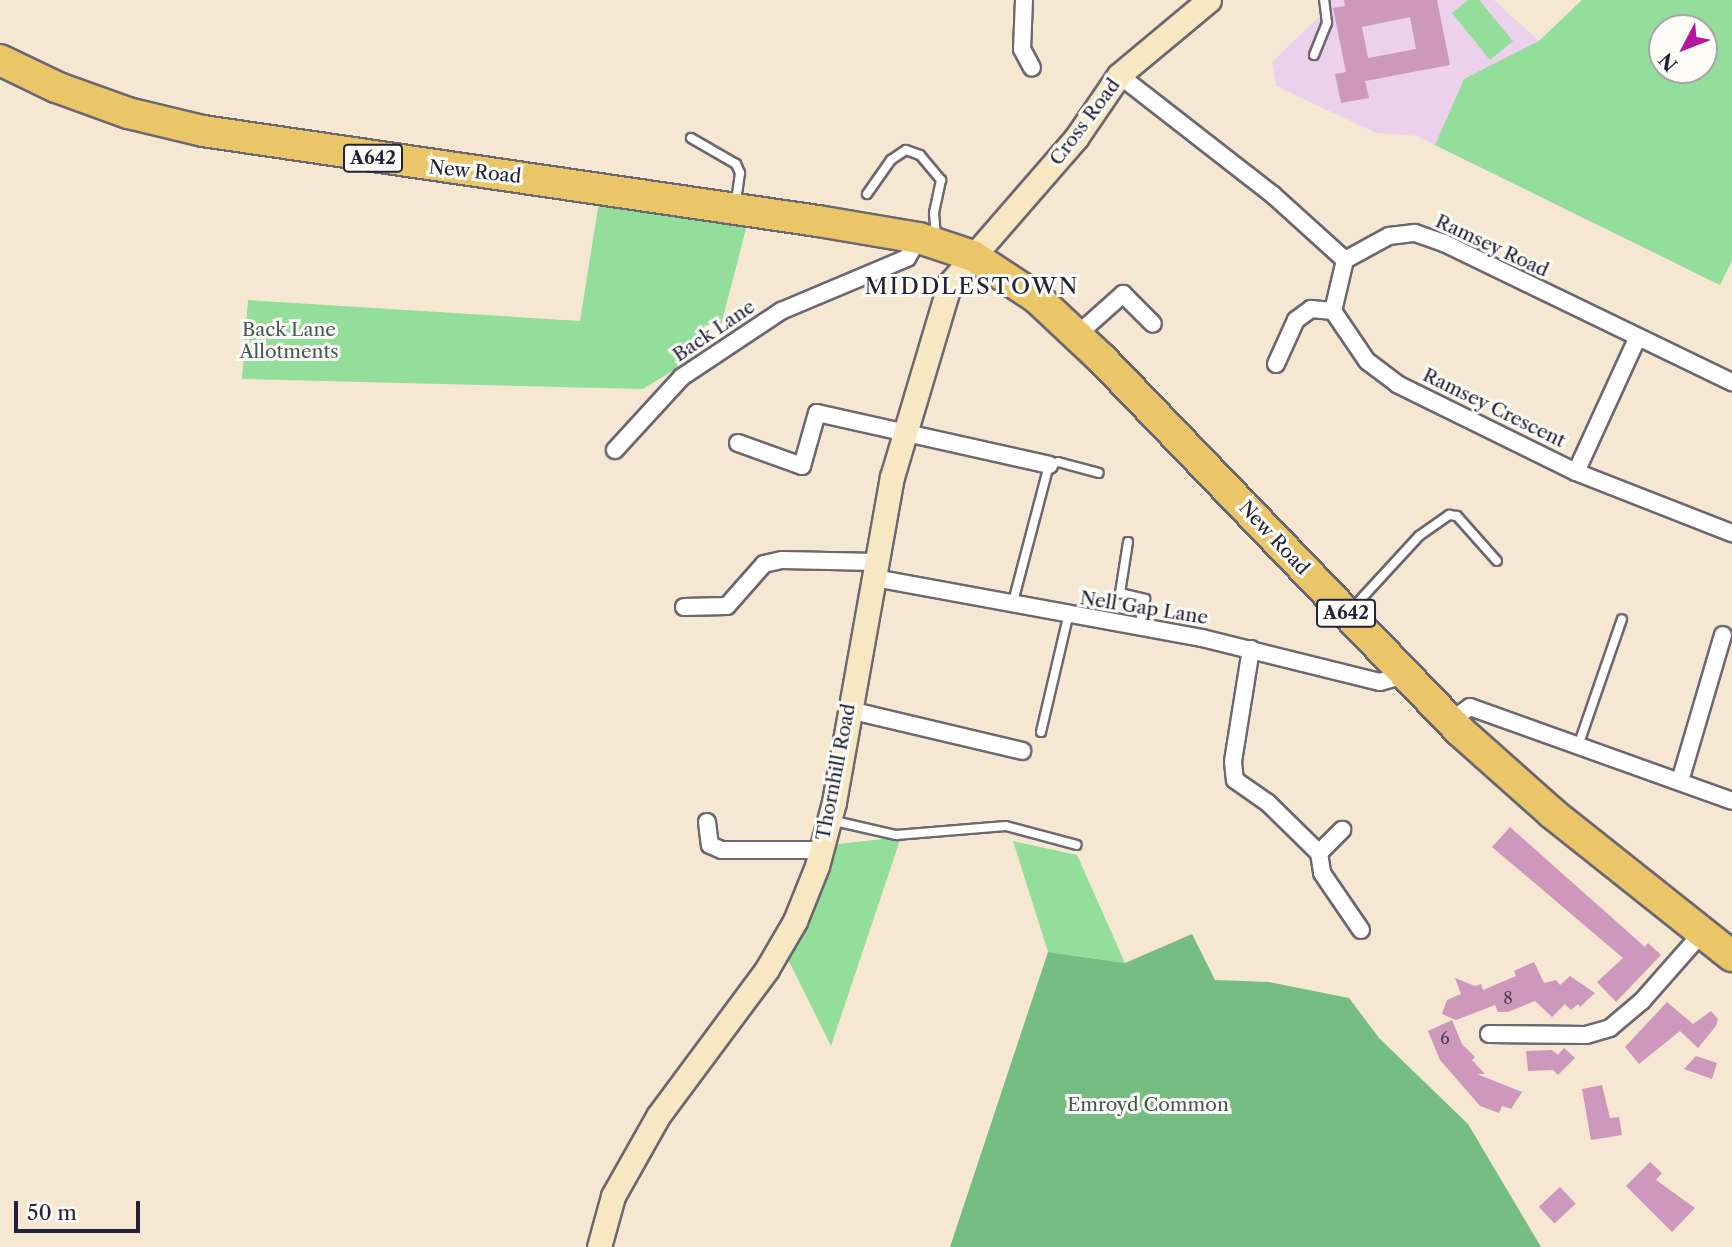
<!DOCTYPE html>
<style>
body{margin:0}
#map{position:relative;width:1732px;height:1247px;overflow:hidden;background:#f6e7d2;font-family:"Libre Caslon Text",serif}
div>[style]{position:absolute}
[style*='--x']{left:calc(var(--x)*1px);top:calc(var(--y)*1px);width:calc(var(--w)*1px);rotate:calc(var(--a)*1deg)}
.built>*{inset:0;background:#ebd1eb}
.green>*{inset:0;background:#92de9a}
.forest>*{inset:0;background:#75bd82}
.building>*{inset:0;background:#cd98bc;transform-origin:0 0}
.roads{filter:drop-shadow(2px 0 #6c6770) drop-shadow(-2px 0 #6c6770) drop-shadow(0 2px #6c6770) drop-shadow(0 -2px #6c6770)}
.lane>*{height:8px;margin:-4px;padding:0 4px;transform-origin:4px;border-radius:4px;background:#fff}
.street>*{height:16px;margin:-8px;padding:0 8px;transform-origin:8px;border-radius:8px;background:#fff}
.secondary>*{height:23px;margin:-11.5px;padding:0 11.5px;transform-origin:11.5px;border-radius:11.5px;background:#f7e8c3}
.highway>*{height:30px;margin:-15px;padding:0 15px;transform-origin:15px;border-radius:15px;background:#eac669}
span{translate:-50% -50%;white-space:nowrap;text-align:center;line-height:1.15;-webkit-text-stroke:6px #fdfcf7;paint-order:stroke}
.number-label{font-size:16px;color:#4d405b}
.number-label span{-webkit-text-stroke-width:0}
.shield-label span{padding:2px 5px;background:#fdfcf7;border:2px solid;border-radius:5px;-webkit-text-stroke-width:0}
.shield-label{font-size:18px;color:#22223b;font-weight:700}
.street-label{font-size:19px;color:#22223b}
.park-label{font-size:19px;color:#445a58}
.quarter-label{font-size:23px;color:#22223b;letter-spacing:2px}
.north{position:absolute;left:1648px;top:14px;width:70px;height:70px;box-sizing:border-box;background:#fdfcf7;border:2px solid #a5a5ac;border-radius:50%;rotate:228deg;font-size:19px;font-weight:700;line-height:28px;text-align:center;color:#22223b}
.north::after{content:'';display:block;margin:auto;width:24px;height:32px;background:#b5179e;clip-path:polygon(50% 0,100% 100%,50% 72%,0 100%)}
.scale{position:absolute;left:14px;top:1201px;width:126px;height:32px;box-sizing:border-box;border:4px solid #22223b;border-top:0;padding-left:9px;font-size:21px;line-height:24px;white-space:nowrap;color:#22223b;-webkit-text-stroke:5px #fdfcf7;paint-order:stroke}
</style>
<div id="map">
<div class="built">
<div style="clip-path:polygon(evenodd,1319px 0,1494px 0,1539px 41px,1582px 0,1732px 0,1732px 260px,1720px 285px,1417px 136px,1376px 133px,1276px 86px,1272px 62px,1320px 16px,1319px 0,1662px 28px,1704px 28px,1704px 70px,1662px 70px,1662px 28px)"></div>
</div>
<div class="green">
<div style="clip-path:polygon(1468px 0,1479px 0,1513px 41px,1490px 60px,1452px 13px)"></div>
<div style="clip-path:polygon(evenodd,1582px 0,1732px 0,1732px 260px,1720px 285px,1435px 145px,1464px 79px,1539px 41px,1582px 0,1662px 28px,1704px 28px,1704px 70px,1662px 70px,1662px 28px)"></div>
<div style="clip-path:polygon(599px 202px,747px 225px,721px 325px,705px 325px,688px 361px,643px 389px,242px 379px,248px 300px,580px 321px)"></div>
<div style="clip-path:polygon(901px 837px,831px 1046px,786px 955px,830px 845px)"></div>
<div style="clip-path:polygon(1013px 841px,1077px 855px,1125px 963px,1048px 952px)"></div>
</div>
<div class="forest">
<div style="clip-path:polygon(1192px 934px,1215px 980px,1269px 982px,1349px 998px,1379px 1038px,1468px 1124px,1541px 1247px,950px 1247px,1048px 952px,1125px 963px)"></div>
</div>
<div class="building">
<div style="clip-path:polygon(evenodd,1344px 0,1437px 0,1450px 65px,1365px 81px,1369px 98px,1341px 103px,1335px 74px,1346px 72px,1333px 8px,1345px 6px,1344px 0,1410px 17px,1416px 49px,1368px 58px,1362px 27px,1410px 17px)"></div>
<div style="clip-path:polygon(1510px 827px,1645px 947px,1648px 943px,1661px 955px,1616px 1002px,1597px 982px,1623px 958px,1492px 847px)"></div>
<div style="clip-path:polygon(1534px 962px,1544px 983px,1556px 980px,1560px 985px,1570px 976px,1595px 993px,1580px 1007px,1578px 1004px,1571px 1010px,1565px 1004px,1552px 1017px,1535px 1001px,1508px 1012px,1498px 1012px,1495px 1005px,1456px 1020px,1442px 1014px,1447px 1000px,1461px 994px,1455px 978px,1475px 986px,1481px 984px,1483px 990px,1516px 976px,1514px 971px)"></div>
<div style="clip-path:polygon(1667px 1002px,1693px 1024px,1711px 1011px,1718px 1019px,1716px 1026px,1698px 1048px,1680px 1031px,1639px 1064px,1625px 1047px)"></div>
<div style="clip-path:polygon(1452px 1020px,1462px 1044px,1475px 1057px,1472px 1060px,1485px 1074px,1477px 1074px,1522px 1092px,1511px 1109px,1502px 1106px,1499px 1113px,1480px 1106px,1440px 1060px,1428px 1031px)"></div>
<div style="clip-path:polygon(1564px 1048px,1575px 1058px,1558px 1075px,1553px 1070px,1528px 1071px,1526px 1051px,1552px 1050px,1558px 1055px)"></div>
<div style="clip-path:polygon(1696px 1056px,1717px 1063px,1712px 1079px,1684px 1069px)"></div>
<div style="clip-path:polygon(1602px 1085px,1610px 1118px,1619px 1117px,1622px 1135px,1591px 1140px,1582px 1089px)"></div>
<div style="clip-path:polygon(1650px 1162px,1662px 1173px,1656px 1180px,1695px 1208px,1672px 1232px,1626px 1186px)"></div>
<div style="left:1560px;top:1187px;width:23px;height:29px;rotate:47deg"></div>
</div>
<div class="roads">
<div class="lane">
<div style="--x:1314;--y:55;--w:35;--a:-68"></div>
<div style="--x:1327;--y:23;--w:23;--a:-97"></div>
<div style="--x:691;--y:138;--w:52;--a:30"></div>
<div style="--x:736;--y:164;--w:10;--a:66"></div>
<div style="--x:740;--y:173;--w:29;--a:98"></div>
<div style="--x:867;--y:194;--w:42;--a:-54.8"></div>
<div style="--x:891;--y:160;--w:18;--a:-34"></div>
<div style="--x:906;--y:150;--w:15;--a:20"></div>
<div style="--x:920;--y:155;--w:33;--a:50"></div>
<div style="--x:941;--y:180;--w:34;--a:102"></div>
<div style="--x:934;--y:213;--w:23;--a:85"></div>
<div style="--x:1128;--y:542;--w:52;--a:98.9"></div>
<div style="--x:1120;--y:593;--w:26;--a:13"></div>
<div style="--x:1145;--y:599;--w:30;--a:102"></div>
<div style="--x:1013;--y:602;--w:142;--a:-75.3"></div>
<div style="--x:1049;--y:465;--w:9;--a:-18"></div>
<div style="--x:1058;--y:462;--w:42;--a:15"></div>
<div style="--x:1350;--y:611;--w:102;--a:-47.4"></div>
<div style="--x:1419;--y:536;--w:37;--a:-35"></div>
<div style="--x:1449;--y:515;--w:8;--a:7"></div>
<div style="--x:1457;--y:516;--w:60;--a:48.4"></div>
<div style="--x:1041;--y:732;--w:118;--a:-76.8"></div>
<div style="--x:1578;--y:746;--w:134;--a:-70.9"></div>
<div style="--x:830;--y:820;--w:68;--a:12.8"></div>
<div style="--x:896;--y:835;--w:110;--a:-4.7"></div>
<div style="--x:1006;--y:826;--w:73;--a:15"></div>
</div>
<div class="street">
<div style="--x:1024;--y:0;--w:49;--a:92.3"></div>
<div style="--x:1022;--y:49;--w:21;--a:62"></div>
<div style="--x:1119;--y:75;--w:194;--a:37.9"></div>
<div style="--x:1272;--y:194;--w:98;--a:42.1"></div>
<div style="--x:1345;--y:260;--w:50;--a:-28.6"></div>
<div style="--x:1389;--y:236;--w:26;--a:-7"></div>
<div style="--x:1415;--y:233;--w:31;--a:19"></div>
<div style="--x:1444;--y:243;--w:320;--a:25.8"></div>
<div style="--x:1345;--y:260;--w:52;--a:103.2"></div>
<div style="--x:1333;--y:311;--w:60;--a:55.8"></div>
<div style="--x:1367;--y:361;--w:38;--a:37"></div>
<div style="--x:1397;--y:384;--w:199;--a:26.2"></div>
<div style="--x:1576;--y:472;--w:146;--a:-65.4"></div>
<div style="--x:1077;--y:335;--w:62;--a:-41.7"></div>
<div style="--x:1123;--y:294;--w:42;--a:45"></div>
<div style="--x:1276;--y:364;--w:48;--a:-65.6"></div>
<div style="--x:1296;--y:320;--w:19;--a:-36"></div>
<div style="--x:1311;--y:309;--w:22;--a:5"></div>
<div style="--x:738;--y:443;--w:68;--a:19.8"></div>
<div style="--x:802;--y:466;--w:55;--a:-74.2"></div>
<div style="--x:817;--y:413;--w:238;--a:12.6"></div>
<div style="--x:615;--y:450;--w:99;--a:-47.5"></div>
<div style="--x:682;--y:377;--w:119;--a:-33.7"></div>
<div style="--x:781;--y:311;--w:137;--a:-22.8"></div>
<div style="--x:907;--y:258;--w:23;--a:-59"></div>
<div style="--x:1576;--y:472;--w:168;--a:21.4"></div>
<div style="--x:875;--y:578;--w:332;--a:10.4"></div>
<div style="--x:1202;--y:638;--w:183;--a:13.9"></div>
<div style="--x:1380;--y:682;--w:25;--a:-16"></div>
<div style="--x:684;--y:607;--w:43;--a:-1.3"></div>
<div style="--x:727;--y:606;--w:56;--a:-48.6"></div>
<div style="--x:764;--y:564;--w:18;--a:-13"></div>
<div style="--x:782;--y:560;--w:95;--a:1.2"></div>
<div style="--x:1251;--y:649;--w:114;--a:99.1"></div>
<div style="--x:1233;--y:762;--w:18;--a:84"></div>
<div style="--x:1235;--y:780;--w:40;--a:34.9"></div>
<div style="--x:1268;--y:803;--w:71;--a:44.4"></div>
<div style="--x:1319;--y:853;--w:20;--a:81"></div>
<div style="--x:1322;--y:873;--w:69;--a:55.6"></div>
<div style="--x:849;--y:710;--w:178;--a:13.3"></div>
<div style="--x:1450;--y:721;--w:24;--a:-35"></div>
<div style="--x:1470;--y:707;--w:278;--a:19.7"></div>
<div style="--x:1680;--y:781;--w:152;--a:-73.6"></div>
<div style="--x:707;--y:822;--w:23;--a:83"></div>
<div style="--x:710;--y:845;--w:13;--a:23"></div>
<div style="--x:722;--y:850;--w:99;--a:0"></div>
<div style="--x:1319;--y:853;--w:33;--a:-45"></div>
<div style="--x:1489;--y:1034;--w:97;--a:0.6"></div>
<div style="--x:1586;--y:1035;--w:25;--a:-16"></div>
<div style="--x:1610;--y:1028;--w:42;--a:-40.2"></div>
<div style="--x:1642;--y:1001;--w:89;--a:-48.6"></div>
</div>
<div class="secondary">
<div style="--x:599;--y:1247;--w:53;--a:-74.6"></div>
<div style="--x:613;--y:1196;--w:92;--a:-60.6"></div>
<div style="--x:658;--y:1116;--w:183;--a:-53.4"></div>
<div style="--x:767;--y:969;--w:56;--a:-59.7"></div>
<div style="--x:795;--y:921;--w:59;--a:-68.2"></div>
<div style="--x:817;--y:866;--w:66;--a:-75.1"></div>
<div style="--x:834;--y:802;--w:330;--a:-79.9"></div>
<div style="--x:892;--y:477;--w:202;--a:-73.4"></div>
<div style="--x:950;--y:283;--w:192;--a:-49"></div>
<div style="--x:1076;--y:138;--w:76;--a:-55.7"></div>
<div style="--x:1119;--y:75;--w:117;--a:-39.8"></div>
</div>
<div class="highway">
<div style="--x:0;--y:60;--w:62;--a:25.7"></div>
<div style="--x:56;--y:87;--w:77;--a:19.9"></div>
<div style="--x:128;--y:113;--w:77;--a:13.5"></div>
<div style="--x:203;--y:131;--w:622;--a:8.33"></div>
<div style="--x:818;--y:221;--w:102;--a:9.6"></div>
<div style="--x:919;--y:238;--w:57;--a:18.4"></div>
<div style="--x:973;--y:256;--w:77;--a:33.3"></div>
<div style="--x:1037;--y:298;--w:89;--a:43.2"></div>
<div style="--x:1102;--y:359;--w:516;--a:46.1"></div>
<div style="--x:1460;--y:731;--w:123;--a:41.7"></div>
<div style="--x:1552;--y:813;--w:230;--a:38.5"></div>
</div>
</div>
<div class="number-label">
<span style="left:1508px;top:998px">8</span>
<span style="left:1445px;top:1038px">6</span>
</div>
<div class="shield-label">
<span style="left:373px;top:158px">A642</span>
<span style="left:1346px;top:613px">A642</span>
</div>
<div class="street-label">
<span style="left:1085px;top:122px;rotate:-53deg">Cross Road</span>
<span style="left:475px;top:172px;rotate:6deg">New Road</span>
<span style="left:1492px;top:246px;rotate:25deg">Ramsey Road</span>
<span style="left:714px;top:331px;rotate:-34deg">Back Lane</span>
<span style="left:1494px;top:408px;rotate:26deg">Ramsey Crescent</span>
<span style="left:1274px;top:538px;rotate:47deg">New Road</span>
<span style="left:1144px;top:608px;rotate:9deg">Nell Gap Lane</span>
<span style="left:836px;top:772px;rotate:-79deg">Thornhill Road</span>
</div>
<div class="park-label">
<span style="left:289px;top:341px">Back Lane<br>Allotments</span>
<span style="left:1148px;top:1105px">Emroyd Common</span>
</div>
<div class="quarter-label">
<span style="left:972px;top:286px">MIDDLESTOWN</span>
</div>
<div class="north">N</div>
<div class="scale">50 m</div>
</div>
